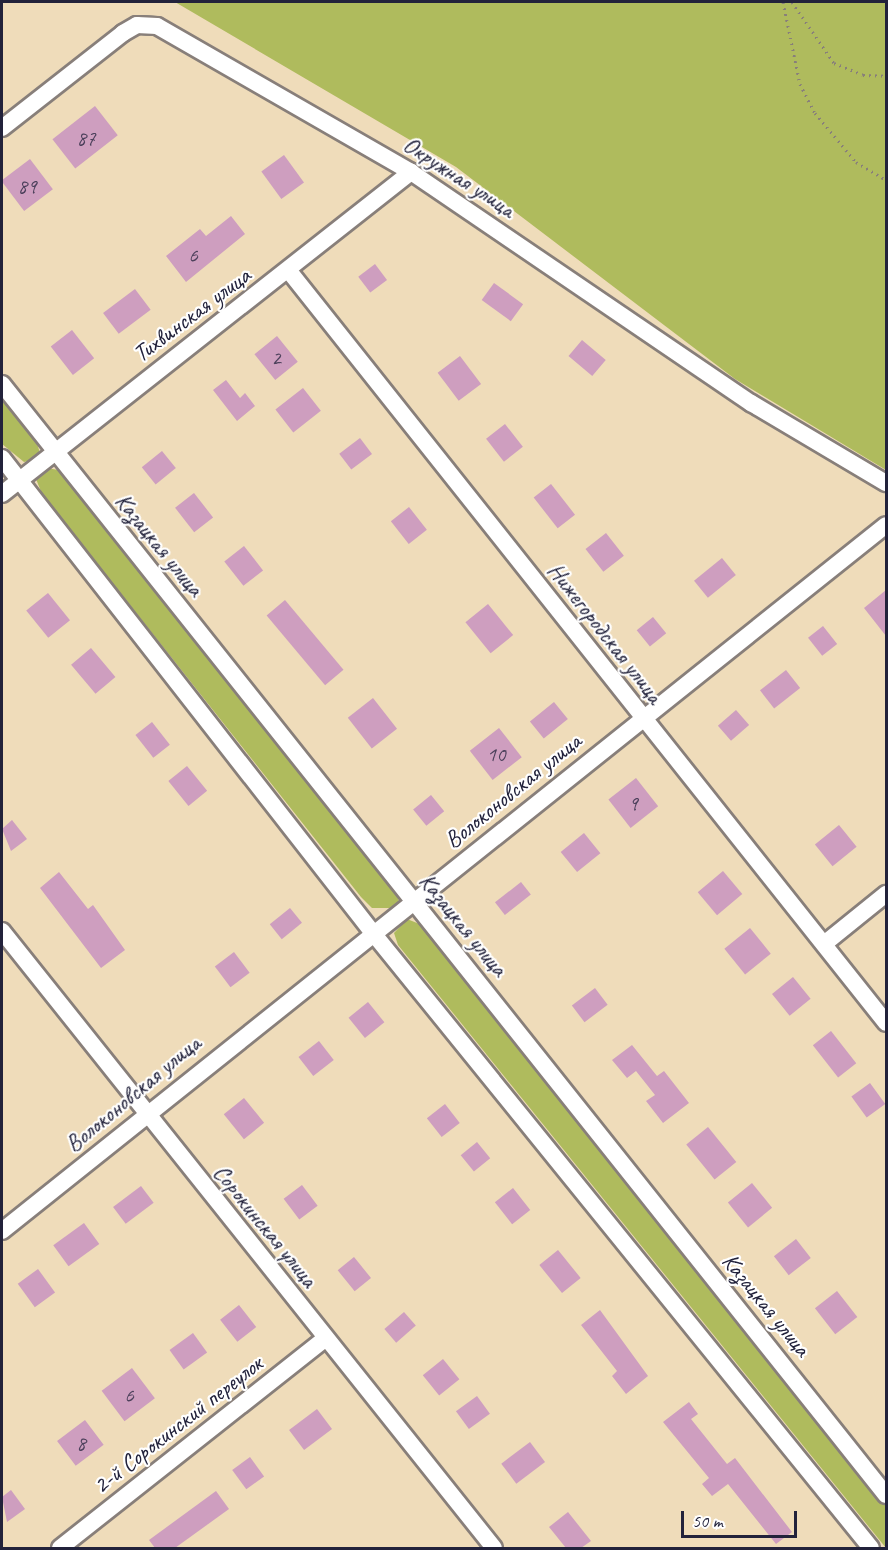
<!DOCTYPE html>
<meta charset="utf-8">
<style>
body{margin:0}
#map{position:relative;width:888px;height:1550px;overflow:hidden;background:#efdcba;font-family:Caveat,sans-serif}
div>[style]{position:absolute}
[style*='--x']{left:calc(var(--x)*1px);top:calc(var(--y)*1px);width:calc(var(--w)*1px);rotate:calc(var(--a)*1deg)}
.green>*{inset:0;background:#afbb5d}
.building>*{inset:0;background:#ce9ebf;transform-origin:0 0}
.path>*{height:3px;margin-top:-1.5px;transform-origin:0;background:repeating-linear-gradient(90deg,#887f7a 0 1.5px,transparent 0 6px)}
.roads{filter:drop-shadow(2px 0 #887f7a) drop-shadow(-2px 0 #887f7a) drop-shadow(0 2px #887f7a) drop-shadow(0 -2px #887f7a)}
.minor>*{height:16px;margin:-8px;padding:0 8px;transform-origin:8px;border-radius:8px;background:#fff}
span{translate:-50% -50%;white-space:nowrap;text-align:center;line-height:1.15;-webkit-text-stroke:4.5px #fff;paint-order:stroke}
.number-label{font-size:21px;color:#4d415c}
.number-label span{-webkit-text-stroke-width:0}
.street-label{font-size:24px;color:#22223b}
.frame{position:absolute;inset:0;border:3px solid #22223b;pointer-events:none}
.scale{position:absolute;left:681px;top:1511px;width:116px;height:27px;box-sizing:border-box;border:3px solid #22223b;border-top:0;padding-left:8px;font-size:18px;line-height:21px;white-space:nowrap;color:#22223b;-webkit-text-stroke:4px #fff;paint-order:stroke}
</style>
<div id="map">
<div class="green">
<div style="clip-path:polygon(175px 2px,886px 2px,886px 470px,735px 379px,456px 167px)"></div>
<div style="clip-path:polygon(2px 395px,35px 437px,40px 453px,36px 459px,24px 462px,2px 444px)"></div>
<div style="clip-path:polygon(46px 468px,59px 470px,66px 479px,393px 886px,399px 901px,394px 908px,372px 908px,361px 897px,42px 494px,36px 479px)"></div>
<div style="clip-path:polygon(407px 919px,422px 925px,886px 1503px,886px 1548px,398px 945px,394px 933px)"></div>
</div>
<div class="building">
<div style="left:95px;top:106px;width:37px;height:54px;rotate:52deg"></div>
<div style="left:284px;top:155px;width:34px;height:28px;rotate:54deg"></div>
<div style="left:30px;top:159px;width:38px;height:36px;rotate:53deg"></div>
<div style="clip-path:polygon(231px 216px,245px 234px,186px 282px,166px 256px,200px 229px,206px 236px)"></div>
<div style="left:375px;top:264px;width:20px;height:21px;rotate:53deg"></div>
<div style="left:494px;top:283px;width:36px;height:21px;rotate:36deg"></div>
<div style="left:135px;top:289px;width:26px;height:40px;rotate:53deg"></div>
<div style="left:72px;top:330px;width:36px;height:27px;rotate:52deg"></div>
<div style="left:277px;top:336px;width:33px;height:29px;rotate:51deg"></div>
<div style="left:582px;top:340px;width:31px;height:21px;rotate:40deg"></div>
<div style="left:460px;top:356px;width:35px;height:28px;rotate:53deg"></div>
<div style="clip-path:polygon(226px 380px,240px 398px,245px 393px,255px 406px,237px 421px,213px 390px)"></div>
<div style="left:303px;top:388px;width:29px;height:35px;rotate:52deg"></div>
<div style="left:505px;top:424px;width:29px;height:24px;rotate:52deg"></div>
<div style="left:360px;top:438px;width:20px;height:26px;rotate:53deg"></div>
<div style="left:162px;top:451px;width:22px;height:26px;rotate:51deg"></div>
<div style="left:551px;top:484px;width:39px;height:22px;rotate:52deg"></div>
<div style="left:194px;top:493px;width:31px;height:24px;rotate:52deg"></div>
<div style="left:409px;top:507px;width:29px;height:23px;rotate:52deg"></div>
<div style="left:606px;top:533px;width:29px;height:26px;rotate:52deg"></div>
<div style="left:244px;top:546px;width:31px;height:25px;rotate:52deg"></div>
<div style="left:722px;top:558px;width:22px;height:36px;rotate:51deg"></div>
<div style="clip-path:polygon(886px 590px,886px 636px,864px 608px)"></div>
<div style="left:48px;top:593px;width:35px;height:28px;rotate:51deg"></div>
<div style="left:285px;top:600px;width:91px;height:24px;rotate:50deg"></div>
<div style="left:488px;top:604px;width:40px;height:29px;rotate:51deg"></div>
<div style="left:653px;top:617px;width:21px;height:21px;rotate:51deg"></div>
<div style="left:823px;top:626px;width:23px;height:19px;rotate:52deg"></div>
<div style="left:91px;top:648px;width:38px;height:26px;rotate:50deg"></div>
<div style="left:786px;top:670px;width:23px;height:33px;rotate:52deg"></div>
<div style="left:373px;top:698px;width:39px;height:32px;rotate:52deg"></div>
<div style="left:554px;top:702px;width:22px;height:31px;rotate:51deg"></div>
<div style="left:736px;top:710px;width:20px;height:24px;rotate:49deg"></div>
<div style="left:152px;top:722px;width:29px;height:21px;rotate:52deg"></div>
<div style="left:499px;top:728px;width:37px;height:37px;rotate:52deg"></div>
<div style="left:187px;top:766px;width:32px;height:24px;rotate:51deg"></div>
<div style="left:636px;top:778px;width:36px;height:35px;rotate:52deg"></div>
<div style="left:431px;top:795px;width:21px;height:23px;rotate:51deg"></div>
<div style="clip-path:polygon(12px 820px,27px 839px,11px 851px,2px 829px)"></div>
<div style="left:839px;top:825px;width:28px;height:31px;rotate:51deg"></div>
<div style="left:584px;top:833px;width:26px;height:30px;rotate:51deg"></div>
<div style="left:723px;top:871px;width:30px;height:33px;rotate:50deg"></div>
<div style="clip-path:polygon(59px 872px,88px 909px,93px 905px,125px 950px,101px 968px,40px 888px)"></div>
<div style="left:521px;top:882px;width:16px;height:33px;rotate:52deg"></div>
<div style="left:290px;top:908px;width:19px;height:26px;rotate:51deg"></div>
<div style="left:750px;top:928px;width:33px;height:33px;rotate:51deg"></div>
<div style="left:234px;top:952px;width:26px;height:24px;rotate:53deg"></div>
<div style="left:793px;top:977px;width:28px;height:27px;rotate:51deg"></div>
<div style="left:595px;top:988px;width:21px;height:29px;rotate:53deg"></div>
<div style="left:368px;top:1002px;width:26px;height:25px;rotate:51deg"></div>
<div style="left:831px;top:1031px;width:41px;height:23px;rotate:52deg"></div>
<div style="left:319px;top:1041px;width:24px;height:26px;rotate:52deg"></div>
<div style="clip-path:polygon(632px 1045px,657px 1076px,664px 1071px,689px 1103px,663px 1123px,646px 1101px,655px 1095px,636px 1071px,627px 1078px,612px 1060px)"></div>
<div style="left:870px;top:1083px;width:26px;height:23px;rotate:54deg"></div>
<div style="left:244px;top:1098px;width:32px;height:26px;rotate:51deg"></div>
<div style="left:445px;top:1104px;width:24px;height:23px;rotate:52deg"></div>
<div style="left:708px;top:1127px;width:45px;height:28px;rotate:51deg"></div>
<div style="left:477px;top:1142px;width:21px;height:21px;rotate:51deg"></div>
<div style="left:752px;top:1183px;width:32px;height:31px;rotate:51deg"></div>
<div style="left:302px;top:1185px;width:26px;height:23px;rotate:53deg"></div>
<div style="left:141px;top:1186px;width:21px;height:35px;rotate:53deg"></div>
<div style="left:513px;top:1188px;width:28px;height:23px;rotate:52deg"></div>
<div style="left:84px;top:1223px;width:26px;height:38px;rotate:54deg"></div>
<div style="left:796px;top:1239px;width:24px;height:28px;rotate:52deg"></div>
<div style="left:558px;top:1250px;width:36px;height:24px;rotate:51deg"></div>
<div style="left:354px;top:1257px;width:27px;height:21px;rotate:51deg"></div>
<div style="left:38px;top:1269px;width:29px;height:25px;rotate:54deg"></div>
<div style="left:837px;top:1291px;width:33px;height:28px;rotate:52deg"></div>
<div style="left:239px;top:1305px;width:28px;height:24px;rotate:52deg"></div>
<div style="clip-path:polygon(600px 1310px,648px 1376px,626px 1394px,612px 1376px,617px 1371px,581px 1325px)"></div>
<div style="left:404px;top:1312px;width:18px;height:26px;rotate:49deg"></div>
<div style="left:193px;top:1333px;width:24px;height:29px;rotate:54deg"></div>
<div style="left:443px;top:1359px;width:26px;height:26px;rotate:51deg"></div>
<div style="left:132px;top:1368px;width:38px;height:38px;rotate:53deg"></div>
<div style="left:477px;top:1396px;width:22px;height:26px;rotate:54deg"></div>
<div style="clip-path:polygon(689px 1402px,698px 1414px,691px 1419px,727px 1464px,735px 1458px,792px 1532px,776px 1544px,728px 1484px,712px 1496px,702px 1484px,709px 1478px,663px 1422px)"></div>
<div style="left:317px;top:1409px;width:25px;height:35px;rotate:53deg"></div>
<div style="left:85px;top:1420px;width:31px;height:35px;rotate:53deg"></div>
<div style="left:530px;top:1442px;width:25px;height:36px;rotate:53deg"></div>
<div style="left:250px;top:1457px;width:24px;height:22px;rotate:54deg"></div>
<div style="clip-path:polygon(11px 1490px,25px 1509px,7px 1522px,2px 1497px)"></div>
<div style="clip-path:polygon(216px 1491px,229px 1509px,175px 1548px,155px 1548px,149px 1540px)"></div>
<div style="clip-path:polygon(568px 1512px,591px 1541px,581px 1548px,566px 1548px,549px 1527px)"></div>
</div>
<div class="path">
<div style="--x:783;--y:2;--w:84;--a:78.3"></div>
<div style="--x:800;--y:84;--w:33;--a:63"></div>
<div style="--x:815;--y:113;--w:64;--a:50.1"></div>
<div style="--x:856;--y:162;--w:35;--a:31"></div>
<div style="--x:792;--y:2;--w:74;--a:55.5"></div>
<div style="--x:834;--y:63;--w:31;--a:22"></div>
<div style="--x:863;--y:75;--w:23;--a:2"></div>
</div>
<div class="roads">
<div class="minor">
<div style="--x:2;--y:128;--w:154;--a:-38.1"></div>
<div style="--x:123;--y:33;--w:16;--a:-30"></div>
<div style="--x:137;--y:25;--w:20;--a:3"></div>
<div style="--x:157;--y:26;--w:293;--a:29.9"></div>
<div style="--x:411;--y:172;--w:411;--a:34.2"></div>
<div style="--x:751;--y:403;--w:157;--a:30.7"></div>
<div style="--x:289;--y:271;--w:960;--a:51.55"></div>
<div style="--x:2;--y:384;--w:1420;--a:51.49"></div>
<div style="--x:2;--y:458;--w:603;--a:52.01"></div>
<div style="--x:373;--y:933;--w:791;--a:51"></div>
<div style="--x:2;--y:494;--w:521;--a:-38.21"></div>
<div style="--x:2;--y:931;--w:789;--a:51.43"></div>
<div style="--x:824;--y:944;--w:80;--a:-38.9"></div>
<div style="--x:2;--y:1231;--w:1131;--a:-38.61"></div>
<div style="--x:60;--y:1548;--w:337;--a:-38.3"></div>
</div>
</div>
<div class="number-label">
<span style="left:86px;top:138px">87</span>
<span style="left:27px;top:186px">89</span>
<span style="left:193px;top:255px">6</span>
<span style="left:276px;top:358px">2</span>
<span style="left:496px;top:754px">10</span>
<span style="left:633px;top:803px">9</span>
<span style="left:129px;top:1395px">6</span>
<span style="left:81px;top:1443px">8</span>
</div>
<div class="street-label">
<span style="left:459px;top:177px;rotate:33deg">Окружная улица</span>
<span style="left:192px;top:315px;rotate:-37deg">Тихвинская улица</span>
<span style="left:159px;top:545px;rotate:51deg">Казацкая улица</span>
<span style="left:605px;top:633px;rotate:52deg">Нижегородская улица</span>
<span style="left:513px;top:791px;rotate:-39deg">Волоконовская улица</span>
<span style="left:463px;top:925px;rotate:51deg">Казацкая улица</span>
<span style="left:133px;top:1094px;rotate:-40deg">Волоконовская улица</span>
<span style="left:265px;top:1226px;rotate:51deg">Сорокинская улица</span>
<span style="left:766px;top:1305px;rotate:51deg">Казацкая улица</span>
<span style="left:178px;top:1425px;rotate:-38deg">2-й Сорокинский переулок</span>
</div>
<div class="frame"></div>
<div class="scale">50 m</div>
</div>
